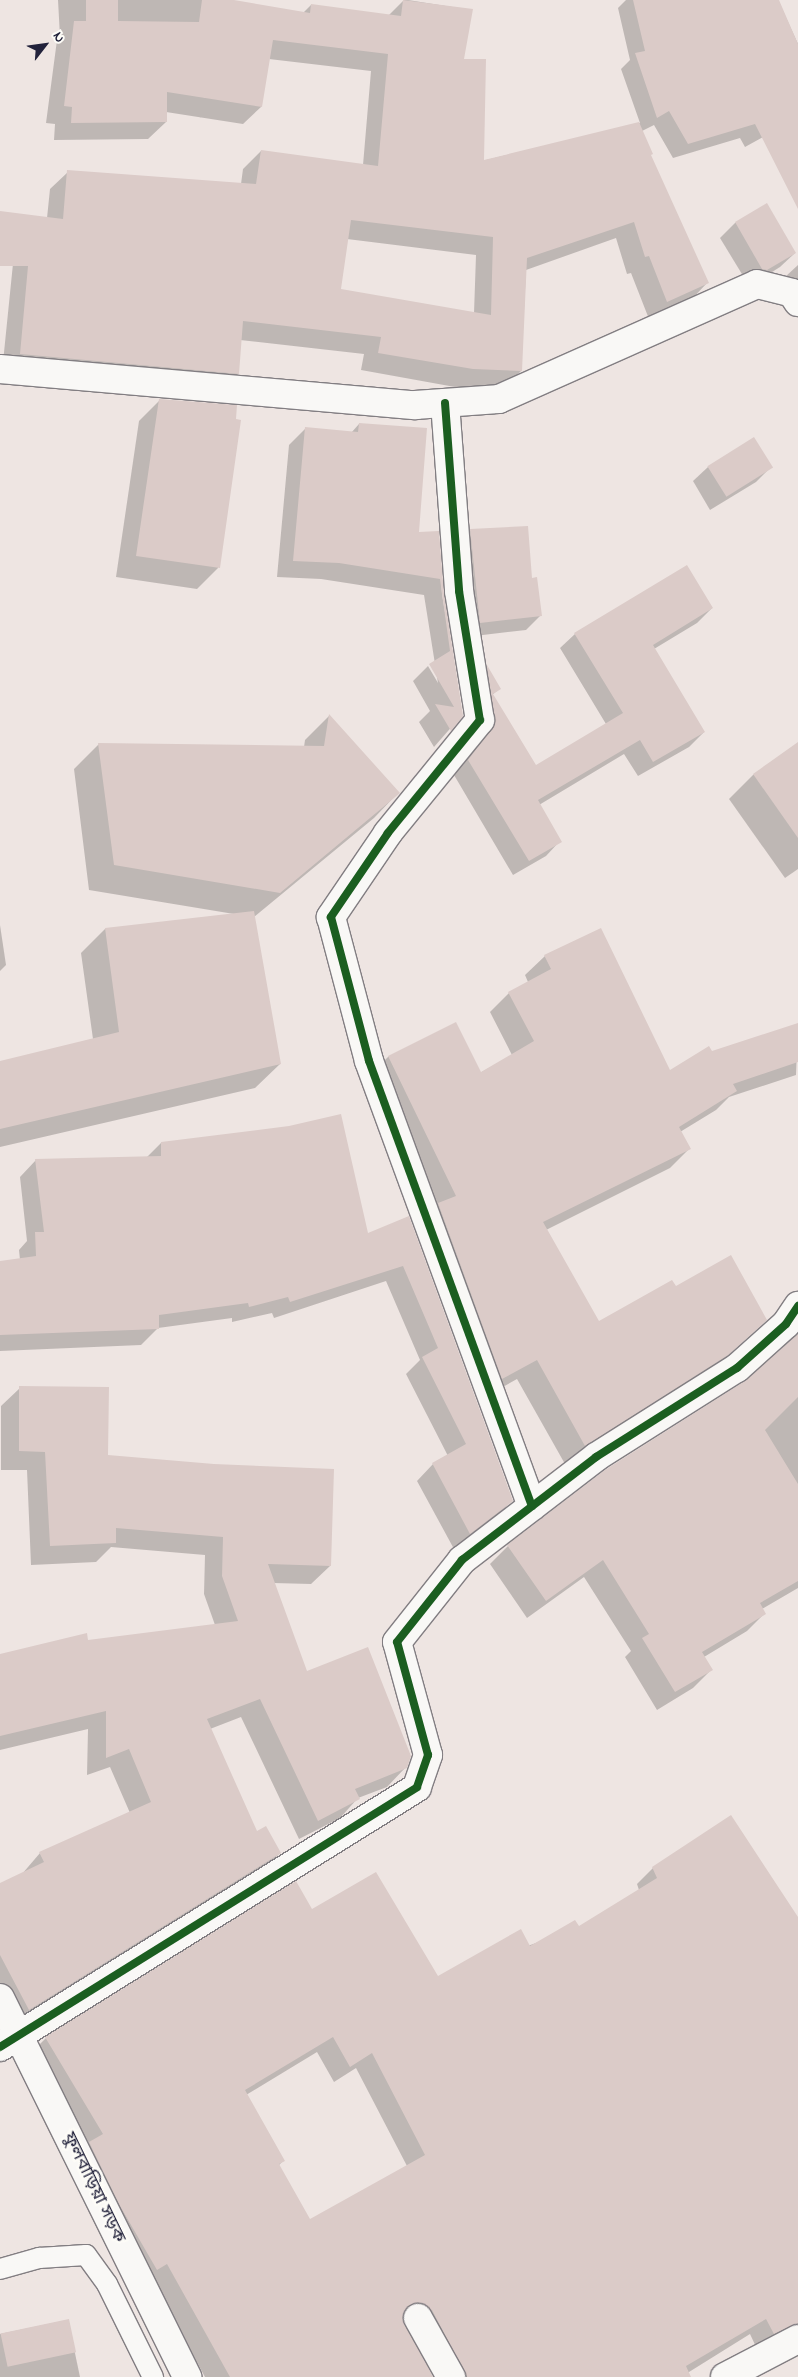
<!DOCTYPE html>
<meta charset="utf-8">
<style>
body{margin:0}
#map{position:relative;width:798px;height:2377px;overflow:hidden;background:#eee5e2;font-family:"Indie Flower","Noto Sans Bengali",sans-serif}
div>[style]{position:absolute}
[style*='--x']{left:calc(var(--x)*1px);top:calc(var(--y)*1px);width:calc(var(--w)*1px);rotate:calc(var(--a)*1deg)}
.shadow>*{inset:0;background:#0003}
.building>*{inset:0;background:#dbcbc8;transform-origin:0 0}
.roads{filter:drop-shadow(1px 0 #827e82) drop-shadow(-1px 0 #827e82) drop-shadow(0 1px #827e82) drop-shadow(0 -1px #827e82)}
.lane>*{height:20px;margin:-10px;padding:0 10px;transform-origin:10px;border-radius:10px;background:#f9f8f6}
.street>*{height:28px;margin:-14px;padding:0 14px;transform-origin:14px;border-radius:14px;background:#f9f8f6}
.cycleway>*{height:8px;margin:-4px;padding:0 4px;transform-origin:4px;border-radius:4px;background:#1b5e20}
span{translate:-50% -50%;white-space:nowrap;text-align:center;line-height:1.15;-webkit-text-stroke:5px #fdfcf7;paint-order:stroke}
.street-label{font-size:18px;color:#22223b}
.north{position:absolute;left:20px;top:20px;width:50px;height:50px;-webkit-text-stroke:4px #fdfcf7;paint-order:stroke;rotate:60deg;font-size:14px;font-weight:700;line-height:20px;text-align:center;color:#22223b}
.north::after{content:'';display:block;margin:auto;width:18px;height:22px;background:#22223b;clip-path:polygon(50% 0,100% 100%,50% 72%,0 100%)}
</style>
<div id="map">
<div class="shadow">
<div style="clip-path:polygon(evenodd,58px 0,227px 0,303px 13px,311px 5px,388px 16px,404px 0,408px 0,471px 10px,463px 60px,482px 161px,640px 123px,621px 69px,630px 60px,618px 8px,626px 0,778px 0,798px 44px,798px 118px,745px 147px,740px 138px,673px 158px,654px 125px,642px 131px,650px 156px,707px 283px,690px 301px,649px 319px,631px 273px,627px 274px,616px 238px,526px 270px,521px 371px,503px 389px,455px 387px,361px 370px,364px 354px,240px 340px,238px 374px,220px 391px,2px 372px,16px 234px,47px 218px,50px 189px,68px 172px,241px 184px,243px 169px,261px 151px,363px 165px,371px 71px,269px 59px,261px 107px,243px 124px,166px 112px,166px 122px,148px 139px,54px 140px,55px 124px,46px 123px,57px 40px,60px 37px,58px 0,347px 239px,476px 255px,474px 313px,340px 290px,347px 239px)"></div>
<div style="clip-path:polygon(767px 205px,795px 253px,780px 267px,751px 285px,748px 284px,720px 238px,735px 223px)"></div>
<div style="clip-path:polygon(798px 265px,798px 313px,771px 290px)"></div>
<div style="clip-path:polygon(160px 400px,240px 421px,218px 568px,197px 589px,116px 577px,139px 421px)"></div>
<div style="clip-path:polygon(359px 424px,418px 533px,438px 532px,442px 594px,462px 715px,434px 747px,419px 722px,430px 711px,413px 681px,428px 666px,438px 683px,424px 595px,321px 579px,277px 577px,289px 445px,306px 428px,351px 433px)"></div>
<div style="clip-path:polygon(708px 467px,771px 467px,756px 482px,710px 510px,693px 481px)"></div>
<div style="clip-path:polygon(471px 530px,541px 615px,526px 630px,466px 637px,456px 545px)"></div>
<div style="clip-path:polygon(712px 608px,697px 623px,654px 649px,704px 732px,689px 747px,638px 776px,624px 754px,539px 805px,560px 841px,546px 856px,513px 875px,454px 775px,481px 740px,473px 681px,487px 667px,499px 689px,492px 695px,536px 767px,606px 724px,560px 648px,575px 634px)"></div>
<div style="clip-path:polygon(329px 716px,398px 793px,374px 818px,254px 917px,280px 1064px,255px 1088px,0 1147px,0 1063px,93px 1039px,81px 953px,105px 929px,234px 914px,89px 890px,74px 769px,99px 744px,304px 747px,305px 740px)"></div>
<div style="clip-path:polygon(798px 743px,798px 869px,785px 878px,729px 799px,753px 775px)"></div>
<div style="clip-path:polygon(0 925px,6px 965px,0 971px)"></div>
<div style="clip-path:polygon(545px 956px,669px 1072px,712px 1053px,798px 1024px,796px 1075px,729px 1097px,716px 1110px,680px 1132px,690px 1148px,670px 1168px,546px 1230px,599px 1323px,675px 1288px,766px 1319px,707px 1375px,565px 1464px,517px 1379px,483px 1398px,369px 1076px,388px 1057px,456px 1024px,480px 1073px,512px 1055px,490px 1012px,509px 993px,528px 982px,525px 975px)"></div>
<div style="clip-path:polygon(161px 1143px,367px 1235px,408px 1217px,512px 1500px,496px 1517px,454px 1549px,417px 1481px,433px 1464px,448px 1456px,406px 1374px,420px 1360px,386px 1281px,274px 1318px,272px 1313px,232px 1322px,232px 1318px,158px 1328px,141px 1345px,0 1351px,0 1262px,20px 1260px,19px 1250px,27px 1241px,20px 1177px,36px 1160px,146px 1158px)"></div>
<div style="clip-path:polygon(798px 1322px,798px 1588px,762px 1609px,765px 1613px,747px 1631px,704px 1657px,711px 1670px,693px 1688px,657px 1710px,625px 1657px,631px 1651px,584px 1577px,527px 1618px,490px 1564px,508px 1546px,606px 1471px,746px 1382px,782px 1350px)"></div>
<div style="clip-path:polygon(20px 1388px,107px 1456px,330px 1566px,311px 1584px,273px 1583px,306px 1673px,406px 1767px,387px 1787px,358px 1798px,340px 1818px,299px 1839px,241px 1717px,210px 1729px,256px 1833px,280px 1853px,261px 1872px,10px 2028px,0 2012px,0 1885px,22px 1874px,40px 1853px,130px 1813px,110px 1767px,87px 1775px,88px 1729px,0 1750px,0 1655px,215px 1625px,204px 1594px,205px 1555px,111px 1547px,96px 1562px,31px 1565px,27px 1470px,1px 1470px,1px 1406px)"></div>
<div style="clip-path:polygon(evenodd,653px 1868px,798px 1919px,798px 2333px,757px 2349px,750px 2334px,681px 2377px,442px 2377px,415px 2326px,401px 2318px,432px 2377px,205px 2377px,30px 2054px,46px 2038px,312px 1911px,438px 1978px,578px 1928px,639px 1890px,637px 1884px,653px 1868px,317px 2052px,334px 2082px,356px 2068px,407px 2166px,310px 2221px,278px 2166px,283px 2161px,246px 2095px,317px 2052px)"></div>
<div style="clip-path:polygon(68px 2320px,80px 2377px,0 2377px,0 2334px)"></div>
</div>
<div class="building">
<div style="clip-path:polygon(evenodd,86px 0,118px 0,118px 21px,199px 22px,202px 0,234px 0,310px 13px,311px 4px,401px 16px,403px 0,473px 9px,464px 59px,486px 59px,484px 160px,639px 122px,653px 154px,651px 155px,709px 283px,667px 302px,649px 256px,645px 257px,634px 222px,527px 258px,522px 371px,473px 369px,378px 353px,381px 337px,243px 321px,239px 374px,20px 354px,28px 266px,0 266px,0 211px,63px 219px,67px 170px,256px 184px,261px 150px,378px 166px,388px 54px,273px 40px,262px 107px,167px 92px,167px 122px,71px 123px,72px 107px,64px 106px,74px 21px,86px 21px,86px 0,351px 220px,493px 237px,491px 315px,341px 289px,351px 220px)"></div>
<div style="clip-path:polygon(633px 0,779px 0,798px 44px,798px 209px,755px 124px,688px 144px,669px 111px,657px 118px,635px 53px,645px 51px)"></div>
<div style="clip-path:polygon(767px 203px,796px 253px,767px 270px,762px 269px,735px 222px)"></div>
<div style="clip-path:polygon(159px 399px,237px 405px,236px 419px,241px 420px,220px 568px,136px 556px)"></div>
<div style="clip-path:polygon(359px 423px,427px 428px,419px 532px,439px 531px,444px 593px,463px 716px,451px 731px,435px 704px,454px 707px,429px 664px,450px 651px,440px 579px,339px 563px,293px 561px,305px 427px,358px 432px)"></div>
<div style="left:754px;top:437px;width:36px;height:55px;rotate:58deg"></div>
<div style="clip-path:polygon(528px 526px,532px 578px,537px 577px,542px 616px,480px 623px,470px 529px)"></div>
<div style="clip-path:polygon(687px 565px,713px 608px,653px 645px,705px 732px,653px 762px,640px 740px,538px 800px,562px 842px,529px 861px,468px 760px,495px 724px,487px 665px,501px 689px,493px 694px,536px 765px,623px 713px,574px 633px)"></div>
<div style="clip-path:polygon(329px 714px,400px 793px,280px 893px,114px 865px,98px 743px,324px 746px)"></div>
<div style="clip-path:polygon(798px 742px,798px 838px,753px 774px)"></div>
<div style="clip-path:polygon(254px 911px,281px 1064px,0 1129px,0 1061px,119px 1032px,105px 928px)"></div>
<div style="clip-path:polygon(601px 928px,670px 1070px,709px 1046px,712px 1051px,798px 1023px,798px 1062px,733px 1084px,737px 1091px,679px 1127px,691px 1149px,543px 1222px,599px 1321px,672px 1280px,676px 1286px,731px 1255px,767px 1320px,728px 1355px,585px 1446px,537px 1360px,502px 1379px,438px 1203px,456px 1196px,388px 1056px,456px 1022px,481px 1072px,534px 1041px,508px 992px,551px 969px,544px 955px)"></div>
<div style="clip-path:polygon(341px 1114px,368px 1233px,409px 1216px,513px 1501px,470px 1534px,432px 1463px,466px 1444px,422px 1357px,438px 1348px,403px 1266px,290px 1302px,288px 1297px,249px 1307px,248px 1303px,159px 1315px,159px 1329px,0 1335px,0 1261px,36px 1256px,35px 1232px,44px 1232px,35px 1159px,161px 1156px,161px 1142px,289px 1126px)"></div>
<div style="clip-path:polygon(798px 1334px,798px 1397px,765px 1430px,798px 1484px,798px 1581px,760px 1603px,766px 1614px,702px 1652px,713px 1670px,675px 1692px,642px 1638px,649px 1634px,603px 1560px,546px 1601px,507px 1545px,605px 1470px,745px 1381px)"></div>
<div style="clip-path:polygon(19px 1386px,109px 1387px,108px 1455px,214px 1464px,334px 1469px,331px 1566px,268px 1564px,307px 1671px,368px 1647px,411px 1756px,407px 1768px,355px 1789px,360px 1799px,318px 1821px,260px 1699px,207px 1719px,257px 1831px,266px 1826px,281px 1853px,29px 2010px,0 1955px,0 1883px,44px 1862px,39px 1852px,151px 1802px,129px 1749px,106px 1758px,106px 1711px,0 1736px,0 1654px,87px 1633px,88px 1640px,238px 1621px,222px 1576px,223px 1537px,116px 1528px,116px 1543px,50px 1546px,45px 1452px,19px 1451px)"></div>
<div style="clip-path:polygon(evenodd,731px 1815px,798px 1917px,798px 2323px,774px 2334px,766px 2319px,686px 2366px,691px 2377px,467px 2377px,432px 2310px,418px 2302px,405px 2310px,402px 2318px,433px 2377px,230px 2377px,167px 2264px,157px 2270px,120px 2206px,89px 2142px,103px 2134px,45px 2037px,296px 1881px,312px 1909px,376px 1872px,438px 1976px,521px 1929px,530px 1946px,575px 1920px,579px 1926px,657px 1878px,652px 1867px,731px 1815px,333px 2037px,350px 2067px,372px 2053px,425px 2155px,310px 2219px,279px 2164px,285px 2161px,245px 2090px,333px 2037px)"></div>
<div style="left:69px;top:2319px;width:34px;height:70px;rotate:78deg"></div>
</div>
<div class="roads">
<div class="lane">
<div style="--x:0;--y:2269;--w:41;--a:-15.8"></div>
<div style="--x:39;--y:2258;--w:47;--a:-3.7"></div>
<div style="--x:86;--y:2255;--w:36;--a:54"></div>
<div style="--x:107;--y:2284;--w:104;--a:63.7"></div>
</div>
<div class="street">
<div style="--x:0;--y:369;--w:417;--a:5"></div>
<div style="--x:415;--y:405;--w:84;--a:-4.1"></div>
<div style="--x:499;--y:399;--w:282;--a:-24"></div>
<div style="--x:757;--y:284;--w:36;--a:14"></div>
<div style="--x:792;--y:293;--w:11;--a:56"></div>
<div style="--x:445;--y:403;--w:189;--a:85.7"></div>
<div style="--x:459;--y:591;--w:131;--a:80.8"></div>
<div style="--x:480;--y:720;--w:146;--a:129.2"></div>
<div style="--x:388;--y:833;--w:102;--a:124.2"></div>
<div style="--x:331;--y:917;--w:149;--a:75.2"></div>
<div style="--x:369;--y:1061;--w:474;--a:69.9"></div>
<div style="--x:0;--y:1998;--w:423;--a:63.7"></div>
<div style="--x:0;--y:2047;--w:491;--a:-31.9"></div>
<div style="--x:417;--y:1787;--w:34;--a:-71"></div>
<div style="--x:428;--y:1755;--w:117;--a:-105.3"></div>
<div style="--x:397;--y:1642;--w:105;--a:-51.6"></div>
<div style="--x:462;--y:1560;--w:169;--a:-37.5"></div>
<div style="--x:596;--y:1457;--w:167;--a:-32.3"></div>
<div style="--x:737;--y:1368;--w:66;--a:-41.9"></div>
<div style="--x:786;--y:1324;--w:22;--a:-56"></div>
<div style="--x:418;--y:2318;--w:68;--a:60.8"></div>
<div style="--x:725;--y:2377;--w:82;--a:-27.5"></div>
</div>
</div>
<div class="cycleway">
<div style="--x:445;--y:403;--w:189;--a:85.7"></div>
<div style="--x:459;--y:591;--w:131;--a:80.8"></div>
<div style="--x:480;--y:720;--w:146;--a:129.2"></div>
<div style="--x:388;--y:833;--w:102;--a:124.2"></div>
<div style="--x:331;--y:917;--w:149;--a:75.2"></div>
<div style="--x:369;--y:1061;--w:474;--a:69.9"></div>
<div style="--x:0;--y:2047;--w:491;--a:-31.9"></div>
<div style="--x:417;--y:1787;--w:34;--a:-71"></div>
<div style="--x:428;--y:1755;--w:117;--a:-105.3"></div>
<div style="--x:397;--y:1642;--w:105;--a:-51.6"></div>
<div style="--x:462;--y:1560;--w:169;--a:-37.5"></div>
<div style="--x:596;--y:1457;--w:167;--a:-32.3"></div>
<div style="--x:737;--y:1368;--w:66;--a:-41.9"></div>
<div style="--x:786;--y:1324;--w:22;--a:-56"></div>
</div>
<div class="street-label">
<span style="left:93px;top:2188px;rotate:64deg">ফুলবাড়িয়া সড়ক</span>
</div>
<div class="north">N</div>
</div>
